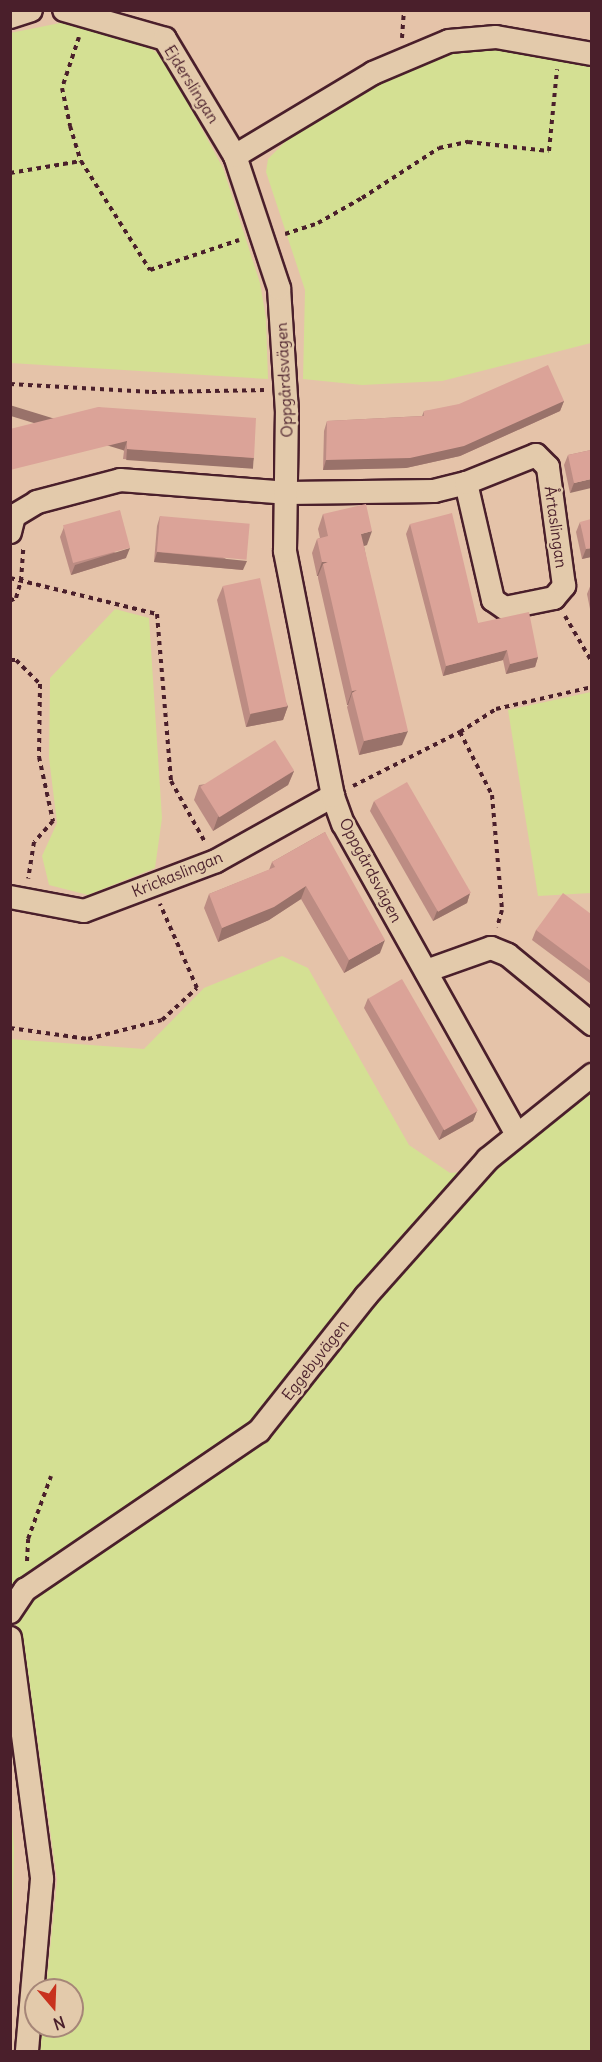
<!DOCTYPE html>
<meta charset="utf-8">
<style>
body{margin:0}
#map{position:relative;width:602px;height:2062px;overflow:hidden;background:#e5c3a9;font-family:Delius,sans-serif}
div>[style]{position:absolute}
[style*='--x']{left:calc(var(--x)*1px);top:calc(var(--y)*1px);width:calc(var(--w)*1px);rotate:calc(var(--a)*1deg)}
.green>*{inset:0;background:#d4e093}
.path>*{height:4px;margin-top:-2px;transform-origin:0;background:repeating-linear-gradient(90deg,#4a1f2b 0 4.5px,transparent 0 9px)}
.roads{filter:drop-shadow(2px 0 #4a1f2b) drop-shadow(-2px 0 #4a1f2b) drop-shadow(0 2px #4a1f2b) drop-shadow(0 -2px #4a1f2b)}
.street>*{height:22px;margin:-11px;padding:0 11px;transform-origin:11px;border-radius:11px;background:#e3caab}
.wall>*{inset:0;background:#bc8c83}
.shaded-wall>*{inset:0;background:#99726a;transform-origin:0 0}
.building>*{inset:0;background:#dba398;transform-origin:0 0}
span{translate:-50% -50%;white-space:nowrap;text-align:center;line-height:1.15;-webkit-text-stroke:5px #e3caab;paint-order:stroke}
.street-label{font-size:16px;color:#4a1f2b}
.frame{position:absolute;inset:0;border:12px solid #4a1f2b;pointer-events:none}
.north{position:absolute;left:24px;top:1978px;width:60px;height:60px;box-sizing:border-box;background:#e3caab;border:2px solid #a68678;border-radius:50%;rotate:161deg;font-size:16px;font-weight:700;line-height:24px;text-align:center;color:#4a1f2b}
.north::after{content:'';display:block;margin:auto;width:21px;height:27px;background:#c8321e;clip-path:polygon(50% 0,100% 100%,50% 72%,0 100%)}
</style>
<div id="map">
<div class="green">
<div style="clip-path:polygon(65px 22px,141px 42px,163px 57px,223px 168px,260px 283px,266px 318px,268px 379px,11px 363px,10px 33px)"></div>
<div style="clip-path:polygon(492px 47px,591px 62px,591px 343px,442px 381px,362px 385px,303px 379px,305px 290px,266px 172px,268px 159px,287px 140px,396px 72px,455px 52px)"></div>
<div style="clip-path:polygon(115px 609px,149px 618px,162px 818px,155px 868px,88px 895px,49px 885px,42px 856px,57px 823px,49px 758px,50px 678px)"></div>
<div style="clip-path:polygon(591px 692px,591px 893px,538px 896px,508px 710px)"></div>
<div style="clip-path:polygon(282px 956px,308px 968px,409px 1145px,450px 1173px,493px 1170px,591px 1094px,591px 2051px,40px 2051px,43px 2026px,72px 2026px,72px 1990px,46px 1990px,57px 1880px,24px 1642px,11px 1613px,10px 1039px,144px 1049px,204px 988px)"></div>
<div style="clip-path:polygon(11px 1806px,14px 1848px,11px 1990px)"></div>
</div>
<div class="path">
<div style="--x:79;--y:37;--w:54;--a:108.4"></div>
<div style="--x:62;--y:88;--w:39;--a:78"></div>
<div style="--x:70;--y:126;--w:37;--a:73"></div>
<div style="--x:81;--y:161;--w:129;--a:57.7"></div>
<div style="--x:150;--y:270;--w:94;--a:-18.6"></div>
<div style="--x:402;--y:38;--w:28;--a:-86"></div>
<div style="--x:10;--y:173;--w:72;--a:-9.6"></div>
<div style="--x:285;--y:234;--w:35;--a:-18"></div>
<div style="--x:318;--y:223;--w:51;--a:-29.6"></div>
<div style="--x:362;--y:198;--w:92;--a:-33"></div>
<div style="--x:439;--y:148;--w:30;--a:-12"></div>
<div style="--x:468;--y:142;--w:81;--a:6.3"></div>
<div style="--x:549;--y:151;--w:82;--a:-84.4"></div>
<div style="--x:10;--y:384;--w:142;--a:3.2"></div>
<div style="--x:152;--y:392;--w:112;--a:-1"></div>
<div style="--x:10;--y:578;--w:151;--a:13.8"></div>
<div style="--x:157;--y:614;--w:168;--a:85.2"></div>
<div style="--x:171;--y:781;--w:70;--a:60.9"></div>
<div style="--x:10;--y:601;--w:7;--a:-27"></div>
<div style="--x:16;--y:598;--w:18;--a:-74"></div>
<div style="--x:21;--y:581;--w:32;--a:-86"></div>
<div style="--x:565;--y:616;--w:53;--a:59.6"></div>
<div style="--x:10;--y:660;--w:6;--a:0"></div>
<div style="--x:16;--y:660;--w:34;--a:45"></div>
<div style="--x:40;--y:684;--w:73;--a:90.8"></div>
<div style="--x:39;--y:757;--w:66;--a:77.7"></div>
<div style="--x:53;--y:821;--w:28;--a:132"></div>
<div style="--x:34;--y:842;--w:37;--a:99"></div>
<div style="--x:460;--y:732;--w:71;--a:63.1"></div>
<div style="--x:492;--y:795;--w:115;--a:85"></div>
<div style="--x:502;--y:910;--w:18;--a:106"></div>
<div style="--x:353;--y:786;--w:120;--a:-26.8"></div>
<div style="--x:460;--y:732;--w:43;--a:-32.6"></div>
<div style="--x:496;--y:709;--w:98;--a:-12.9"></div>
<div style="--x:10;--y:1028;--w:79;--a:8"></div>
<div style="--x:88;--y:1039;--w:76;--a:-14.4"></div>
<div style="--x:162;--y:1020;--w:47;--a:-42.4"></div>
<div style="--x:197;--y:988;--w:92;--a:-113.8"></div>
<div style="--x:27;--y:1561;--w:22;--a:-87"></div>
<div style="--x:28;--y:1539;--w:67;--a:-69.9"></div>
</div>
<div class="roads">
<div class="street">
<div style="--x:64;--y:10;--w:105;--a:16"></div>
<div style="--x:165;--y:39;--w:136;--a:59.1"></div>
<div style="--x:10;--y:17;--w:22;--a:-18"></div>
<div style="--x:10;--y:532;--w:16;--a:-76"></div>
<div style="--x:14;--y:516;--w:27;--a:-31"></div>
<div style="--x:37;--y:502;--w:86;--a:-14.8"></div>
<div style="--x:120;--y:480;--w:169;--a:4.4"></div>
<div style="--x:288;--y:493;--w:146;--a:-0.8"></div>
<div style="--x:434;--y:491;--w:33;--a:-14"></div>
<div style="--x:466;--y:483;--w:120;--a:77"></div>
<div style="--x:493;--y:600;--w:14;--a:34"></div>
<div style="--x:505;--y:608;--w:50;--a:-11.5"></div>
<div style="--x:554;--y:598;--w:16;--a:-50"></div>
<div style="--x:564;--y:586;--w:120;--a:-97.7"></div>
<div style="--x:548;--y:467;--w:17;--a:-135"></div>
<div style="--x:536;--y:455;--w:75;--a:158.2"></div>
<div style="--x:10;--y:897;--w:75;--a:10.7"></div>
<div style="--x:84;--y:911;--w:141;--a:-20.7"></div>
<div style="--x:216;--y:861;--w:134;--a:-29.1"></div>
<div style="--x:426;--y:971;--w:69;--a:-19.5"></div>
<div style="--x:491;--y:948;--w:18;--a:22"></div>
<div style="--x:508;--y:955;--w:109;--a:39.4"></div>
<div style="--x:516;--y:1133;--w:354;--a:-119.2"></div>
<div style="--x:343;--y:824;--w:30;--a:-110"></div>
<div style="--x:333;--y:796;--w:250;--a:-101.1"></div>
<div style="--x:285;--y:551;--w:139;--a:-89.2"></div>
<div style="--x:287;--y:412;--w:124;--a:-93.7"></div>
<div style="--x:279;--y:288;--w:139;--a:-108.4"></div>
<div style="--x:235;--y:156;--w:161;--a:-31"></div>
<div style="--x:373;--y:73;--w:82;--a:-22.8"></div>
<div style="--x:449;--y:41;--w:47;--a:-4.9"></div>
<div style="--x:496;--y:37;--w:97;--a:10"></div>
<div style="--x:10;--y:1612;--w:27;--a:-56"></div>
<div style="--x:25;--y:1590;--w:283;--a:-34.2"></div>
<div style="--x:259;--y:1431;--w:172;--a:-51.6"></div>
<div style="--x:366;--y:1296;--w:183;--a:-48.3"></div>
<div style="--x:488;--y:1159;--w:134;--a:-38.9"></div>
<div style="--x:10;--y:1638;--w:243;--a:82.4"></div>
<div style="--x:42;--y:1879;--w:174;--a:95"></div>
</div>
</div>
<div class="wall">
<div style="clip-path:polygon(564px 401px,560px 411px,460px 456px,406px 468px,323px 470px,324px 431px,327px 421px,422px 416px,424px 411px)"></div>
<div style="clip-path:polygon(98px 407px,254px 458px,251px 468px,123px 459px,124px 451px)"></div>
<div style="clip-path:polygon(591px 450px,570px 493px,564px 465px,568px 455px)"></div>
<div style="clip-path:polygon(323px 514px,367px 545px,364px 546px,402px 745px,359px 755px,347px 707px,348px 705px,347px 705px,318px 578px,318px 576px,317px 576px,312px 553px,317px 539px,320px 538px,318px 529px)"></div>
<div style="clip-path:polygon(160px 516px,243px 570px,154px 562px,157px 526px)"></div>
<div style="clip-path:polygon(580px 522px,591px 557px,582px 559px,576px 532px)"></div>
<div style="clip-path:polygon(410px 524px,478px 623px,538px 657px,535px 667px,506px 674px,503px 660px,443px 676px,406px 534px)"></div>
<div style="clip-path:polygon(64px 527px,126px 558px,71px 575px,60px 537px)"></div>
<div style="clip-path:polygon(591px 584px,591px 614px,587px 594px)"></div>
<div style="clip-path:polygon(223px 586px,288px 706px,283px 720px,246px 727px,217px 600px)"></div>
<div style="clip-path:polygon(294px 771px,288px 785px,213px 831px,194px 800px,199px 785px)"></div>
<div style="clip-path:polygon(374px 801px,470px 893px,467px 903px,433px 921px,370px 811px)"></div>
<div style="clip-path:polygon(325px 832px,380px 953px,344px 973px,301px 899px,269px 920px,218px 942px,204px 908px,209px 894px,269px 870px,272px 862px)"></div>
<div style="clip-path:polygon(591px 914px,591px 984px,532px 940px,536px 930px)"></div>
<div style="clip-path:polygon(368px 998px,477px 1111px,473px 1121px,439px 1140px,364px 1008px)"></div>
</div>
<div class="shaded-wall">
<div style="clip-path:polygon(564px 401px,560px 411px,460px 456px,406px 468px,323px 470px,326px 460px)"></div>
<div style="left:127px;top:441px;width:10px;height:121px;rotate:107deg"></div>
<div style="left:127px;top:449px;width:127px;height:11px;rotate:4deg"></div>
<div style="clip-path:polygon(591px 479px,591px 488px,570px 493px,574px 483px)"></div>
<div style="clip-path:polygon(372px 531px,367px 545px,356px 548px,361px 534px)"></div>
<div style="clip-path:polygon(130px 548px,126px 558px,71px 575px,75px 565px)"></div>
<div style="clip-path:polygon(591px 548px,591px 557px,582px 559px,586px 549px)"></div>
<div style="clip-path:polygon(157px 552px,247px 561px,243px 570px,154px 562px)"></div>
<div style="clip-path:polygon(322px 562px,328px 562px,323px 564px,318px 576px,317px 576px)"></div>
<div style="clip-path:polygon(507px 650px,503px 660px,443px 676px,446px 666px)"></div>
<div style="clip-path:polygon(538px 657px,535px 667px,506px 674px,510px 664px)"></div>
<div style="clip-path:polygon(357px 690px,352px 693px,348px 705px,347px 705px,352px 691px)"></div>
<div style="clip-path:polygon(288px 706px,283px 720px,246px 727px,251px 713px)"></div>
<div style="clip-path:polygon(408px 731px,402px 745px,359px 755px,364px 741px)"></div>
<div style="clip-path:polygon(294px 771px,288px 785px,213px 831px,218px 817px)"></div>
<div style="clip-path:polygon(306px 886px,301px 899px,269px 920px,218px 942px,222px 928px)"></div>
<div style="clip-path:polygon(470px 893px,467px 903px,433px 921px,437px 911px)"></div>
<div style="clip-path:polygon(385px 940px,380px 953px,344px 973px,349px 960px)"></div>
<div style="clip-path:polygon(477px 1111px,473px 1121px,439px 1140px,443px 1130px)"></div>
</div>
<div class="building">
<div style="clip-path:polygon(548px 365px,564px 401px,464px 446px,410px 458px,326px 460px,327px 421px,424px 416px,424px 411px,459px 404px)"></div>
<div style="clip-path:polygon(98px 407px,256px 418px,254px 458px,127px 449px,127px 441px,10px 470px,10px 429px)"></div>
<div style="clip-path:polygon(591px 450px,591px 479px,574px 483px,568px 455px)"></div>
<div style="clip-path:polygon(366px 504px,372px 531px,361px 534px,408px 731px,364px 741px,352px 693px,357px 690px,352px 691px,323px 564px,328px 562px,322px 562px,317px 539px,328px 536px,323px 514px)"></div>
<div style="left:120px;top:510px;width:39px;height:59px;rotate:75deg"></div>
<div style="clip-path:polygon(452px 513px,478px 623px,529px 612px,538px 657px,510px 664px,507px 650px,446px 666px,410px 524px)"></div>
<div style="left:160px;top:516px;width:90px;height:36px;rotate:5deg"></div>
<div style="clip-path:polygon(591px 519px,591px 548px,586px 549px,580px 522px)"></div>
<div style="left:260px;top:578px;width:131px;height:38px;rotate:78deg"></div>
<div style="left:275px;top:740px;width:36px;height:88px;rotate:58deg"></div>
<div style="left:407px;top:782px;width:128px;height:38px;rotate:60deg"></div>
<div style="clip-path:polygon(325px 832px,385px 940px,349px 960px,306px 886px,274px 907px,222px 928px,209px 894px,275px 867px,272px 862px)"></div>
<div style="clip-path:polygon(563px 893px,591px 914px,591px 971px,536px 930px)"></div>
<div style="left:402px;top:979px;width:152px;height:39px;rotate:60deg"></div>
</div>
<div class="street-label">
<span style="left:192px;top:84px;rotate:58deg">Ejderslingan</span>
<span style="left:284px;top:380px;rotate:-93deg">Oppgårdsvägen</span>
<span style="left:556px;top:527px;rotate:82deg">Årtaslingan</span>
<span style="left:371px;top:870px;rotate:62deg">Oppgårdsvägen</span>
<span style="left:177px;top:874px;rotate:-22deg">Krickaslingan</span>
<span style="left:315px;top:1360px;rotate:-52deg">Eggebyvägen</span>
</div>
<div class="frame"></div>
<div class="north">N</div>
</div>
